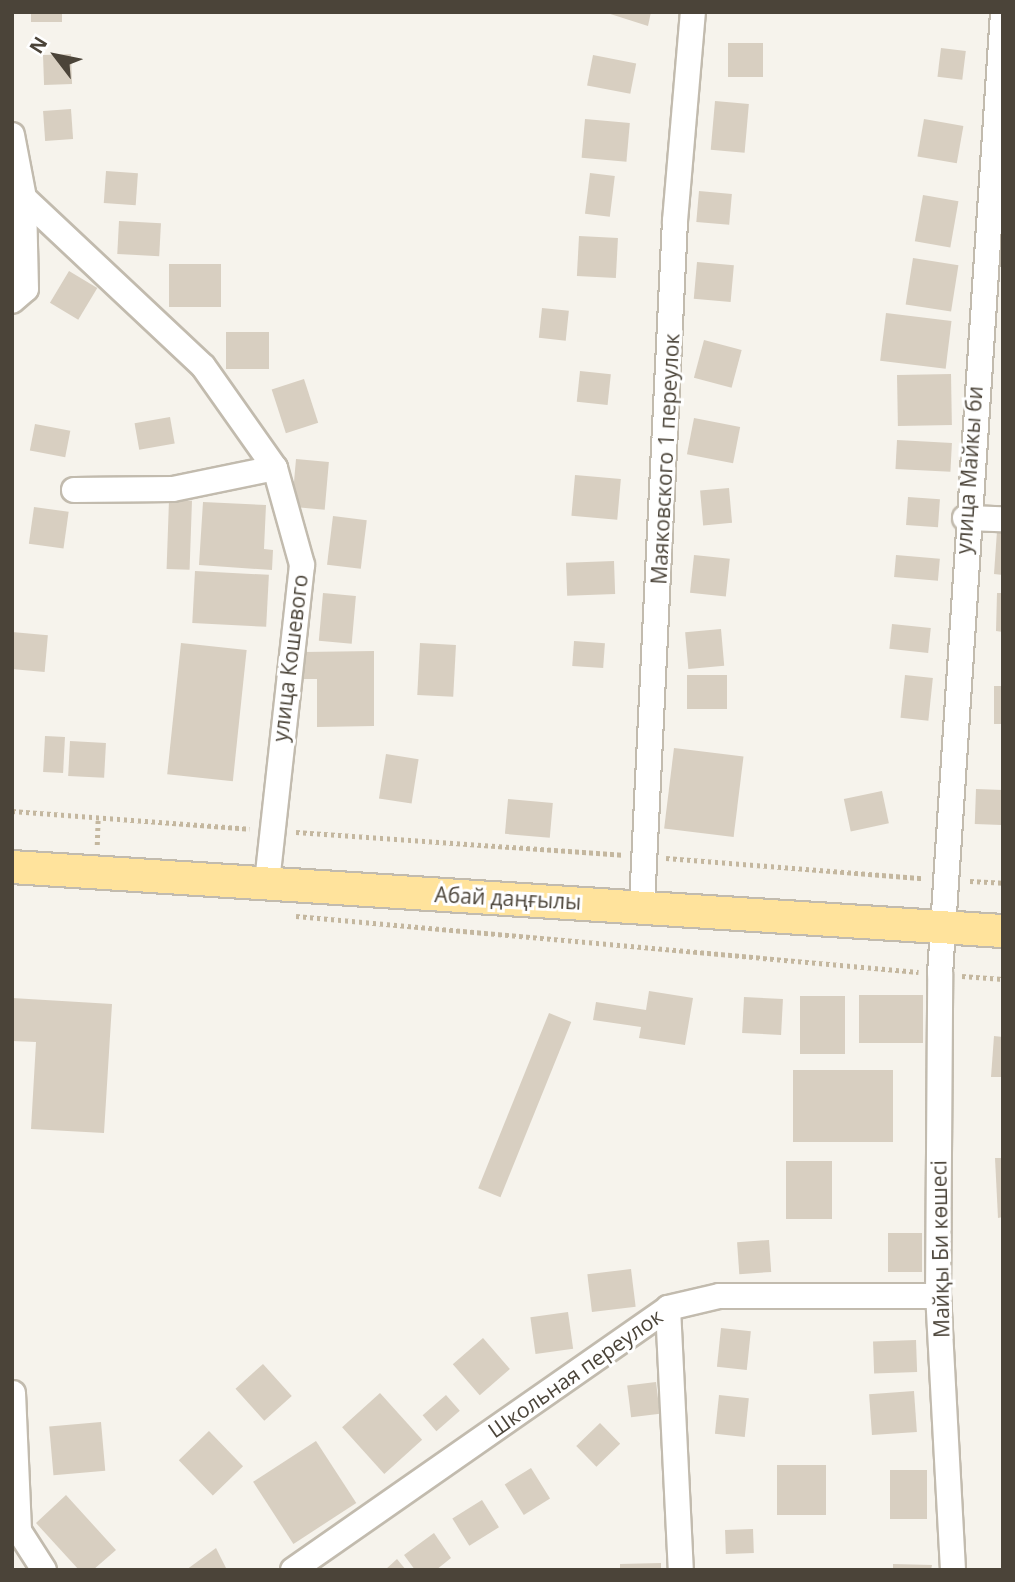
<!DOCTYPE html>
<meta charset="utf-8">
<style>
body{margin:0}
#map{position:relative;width:1015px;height:1582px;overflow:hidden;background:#f6f3ec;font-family:"Open Sans",sans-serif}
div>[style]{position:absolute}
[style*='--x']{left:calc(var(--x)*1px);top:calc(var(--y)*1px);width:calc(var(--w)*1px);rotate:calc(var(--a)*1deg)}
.building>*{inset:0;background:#d8cfc1;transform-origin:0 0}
.path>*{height:4.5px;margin-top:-2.25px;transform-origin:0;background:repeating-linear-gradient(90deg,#c4b79f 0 3.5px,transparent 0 7px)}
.roads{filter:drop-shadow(2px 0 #c2bbae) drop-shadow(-2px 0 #c2bbae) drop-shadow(0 2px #c2bbae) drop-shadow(0 -2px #c2bbae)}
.minor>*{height:24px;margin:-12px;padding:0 12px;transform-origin:12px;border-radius:12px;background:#fff}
.major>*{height:32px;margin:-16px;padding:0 16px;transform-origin:16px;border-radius:16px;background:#ffe39c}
span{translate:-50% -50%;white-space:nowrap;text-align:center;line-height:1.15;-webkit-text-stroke:6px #fff;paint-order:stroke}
.street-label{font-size:21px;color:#4b4439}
.frame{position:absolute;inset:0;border:14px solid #4b4439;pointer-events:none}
.north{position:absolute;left:21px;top:21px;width:70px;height:70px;-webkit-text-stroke:5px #fff;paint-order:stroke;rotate:302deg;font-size:19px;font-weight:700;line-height:28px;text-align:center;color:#4b4439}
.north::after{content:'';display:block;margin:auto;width:24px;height:32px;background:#4b4439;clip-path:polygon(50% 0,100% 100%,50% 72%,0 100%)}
</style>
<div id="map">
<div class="building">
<div style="left:31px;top:12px;width:31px;height:10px"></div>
<div style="clip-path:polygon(604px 12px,651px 12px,648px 26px)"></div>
<div style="left:728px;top:43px;width:35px;height:34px"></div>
<div style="left:941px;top:48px;width:25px;height:29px;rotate:7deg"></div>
<div style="left:71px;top:54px;width:30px;height:28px;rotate:88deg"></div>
<div style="left:593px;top:55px;width:44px;height:31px;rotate:11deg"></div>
<div style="left:715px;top:101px;width:34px;height:49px;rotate:5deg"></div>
<div style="left:71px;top:109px;width:30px;height:28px;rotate:86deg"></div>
<div style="left:585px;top:119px;width:45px;height:39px;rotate:5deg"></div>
<div style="left:924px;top:119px;width:40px;height:38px;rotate:10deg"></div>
<div style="left:106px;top:171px;width:32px;height:32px;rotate:4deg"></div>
<div style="left:590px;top:173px;width:25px;height:41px;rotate:7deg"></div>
<div style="left:699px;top:191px;width:33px;height:31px;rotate:5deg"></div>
<div style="left:923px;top:195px;width:36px;height:47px;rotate:10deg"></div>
<div style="left:119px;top:221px;width:42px;height:33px;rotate:3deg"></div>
<div style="left:579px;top:236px;width:39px;height:40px;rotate:3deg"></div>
<div style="left:913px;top:258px;width:46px;height:47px;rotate:9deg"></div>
<div style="left:697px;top:262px;width:37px;height:37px;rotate:5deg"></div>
<div style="left:169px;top:264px;width:52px;height:43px"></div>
<div style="left:69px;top:271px;width:33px;height:37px;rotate:31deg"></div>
<div style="left:542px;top:308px;width:27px;height:30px;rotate:6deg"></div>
<div style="left:886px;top:313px;width:66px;height:48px;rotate:7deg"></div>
<div style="left:226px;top:332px;width:43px;height:37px"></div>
<div style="left:704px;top:340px;width:39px;height:39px;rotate:15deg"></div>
<div style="left:580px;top:371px;width:31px;height:31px;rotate:6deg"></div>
<div style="left:951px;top:374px;width:51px;height:54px;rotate:89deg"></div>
<div style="left:304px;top:379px;width:46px;height:34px;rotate:72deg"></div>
<div style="left:170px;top:417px;width:27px;height:36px;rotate:80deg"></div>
<div style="left:694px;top:418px;width:47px;height:37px;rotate:11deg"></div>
<div style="left:35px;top:424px;width:36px;height:27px;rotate:11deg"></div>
<div style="left:897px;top:440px;width:55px;height:29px;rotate:3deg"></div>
<div style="left:296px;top:459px;width:33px;height:48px;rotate:5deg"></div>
<div style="left:575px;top:475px;width:46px;height:41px;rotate:5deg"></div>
<div style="left:729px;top:488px;width:35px;height:29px;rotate:85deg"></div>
<div style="left:908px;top:497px;width:32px;height:28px;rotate:4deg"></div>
<div style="left:169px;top:500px;width:23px;height:69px;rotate:2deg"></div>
<div style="clip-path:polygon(203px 502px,266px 505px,264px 549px,273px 550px,272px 570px,199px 565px)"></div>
<div style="left:34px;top:507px;width:35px;height:37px;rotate:8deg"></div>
<div style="left:333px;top:516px;width:34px;height:49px;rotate:7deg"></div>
<div style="clip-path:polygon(997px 531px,1003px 531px,1003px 575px,994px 574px)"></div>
<div style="left:694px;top:555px;width:36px;height:38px;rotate:6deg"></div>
<div style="left:896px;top:555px;width:44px;height:22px;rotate:5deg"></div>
<div style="left:614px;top:561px;width:33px;height:48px;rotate:88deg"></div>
<div style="left:195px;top:571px;width:74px;height:52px;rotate:3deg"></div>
<div style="left:323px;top:593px;width:33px;height:48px;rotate:5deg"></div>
<div style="clip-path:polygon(997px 593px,1003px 593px,1003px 632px,996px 631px)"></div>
<div style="left:892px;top:624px;width:39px;height:25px;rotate:6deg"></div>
<div style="left:721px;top:629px;width:37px;height:36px;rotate:85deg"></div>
<div style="left:12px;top:632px;width:36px;height:37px;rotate:5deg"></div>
<div style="left:574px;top:641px;width:31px;height:25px;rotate:4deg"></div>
<div style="left:181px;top:643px;width:66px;height:132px;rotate:6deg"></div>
<div style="left:420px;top:643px;width:36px;height:52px;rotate:3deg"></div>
<div style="clip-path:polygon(374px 651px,374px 726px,317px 727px,317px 679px,303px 679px,304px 652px)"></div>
<div style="left:687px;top:675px;width:40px;height:34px"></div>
<div style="left:905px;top:675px;width:28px;height:43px;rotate:6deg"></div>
<div style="left:994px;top:686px;width:9px;height:38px"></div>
<div style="left:45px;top:736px;width:20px;height:36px;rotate:3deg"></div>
<div style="left:70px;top:741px;width:36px;height:35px;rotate:3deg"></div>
<div style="left:674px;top:748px;width:70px;height:81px;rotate:7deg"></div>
<div style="left:386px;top:754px;width:33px;height:45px;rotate:9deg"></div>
<div style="left:976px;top:789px;width:27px;height:35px;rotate:2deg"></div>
<div style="left:882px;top:791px;width:33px;height:39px;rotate:78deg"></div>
<div style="left:508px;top:799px;width:45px;height:35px;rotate:5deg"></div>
<div style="clip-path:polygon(649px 991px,693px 998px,685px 1045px,639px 1038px,641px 1027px,593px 1020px,596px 1002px,646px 1010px)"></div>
<div style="left:859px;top:995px;width:64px;height:48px"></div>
<div style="left:800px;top:996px;width:45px;height:58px"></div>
<div style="left:744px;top:997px;width:39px;height:36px;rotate:3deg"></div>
<div style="clip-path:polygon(12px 998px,112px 1004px,104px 1133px,31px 1129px,36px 1042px,12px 1041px)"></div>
<div style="left:549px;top:1013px;width:24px;height:189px;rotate:22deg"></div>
<div style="clip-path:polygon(994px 1036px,1003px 1037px,1003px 1077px,991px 1077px)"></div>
<div style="left:793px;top:1070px;width:100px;height:72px"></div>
<div style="clip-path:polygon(995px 1158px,1003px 1158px,1003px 1217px,998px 1218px)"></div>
<div style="left:786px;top:1161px;width:46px;height:58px"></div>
<div style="left:888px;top:1233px;width:34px;height:39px"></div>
<div style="left:769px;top:1240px;width:32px;height:32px;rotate:86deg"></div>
<div style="left:631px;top:1269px;width:38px;height:44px;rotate:83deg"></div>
<div style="left:568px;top:1312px;width:37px;height:38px;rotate:82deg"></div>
<div style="left:721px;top:1328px;width:30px;height:39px;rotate:6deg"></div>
<div style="left:483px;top:1338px;width:41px;height:40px;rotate:49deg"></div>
<div style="left:916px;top:1340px;width:32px;height:43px;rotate:88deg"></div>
<div style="left:263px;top:1364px;width:43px;height:37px;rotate:48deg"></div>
<div style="left:656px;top:1382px;width:32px;height:29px;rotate:83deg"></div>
<div style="left:914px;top:1391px;width:41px;height:45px;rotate:86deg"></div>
<div style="left:380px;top:1393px;width:63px;height:51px;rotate:48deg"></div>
<div style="left:446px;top:1395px;width:21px;height:31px;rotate:49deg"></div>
<div style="left:719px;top:1395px;width:30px;height:39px;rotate:6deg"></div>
<div style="left:101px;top:1422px;width:49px;height:52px;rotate:85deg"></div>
<div style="left:600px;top:1423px;width:29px;height:33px;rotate:46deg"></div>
<div style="left:209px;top:1431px;width:49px;height:42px;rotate:46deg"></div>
<div style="left:316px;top:1441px;width:74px;height:75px;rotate:57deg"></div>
<div style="left:777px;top:1465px;width:49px;height:50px"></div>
<div style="left:531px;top:1468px;width:36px;height:31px;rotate:58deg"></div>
<div style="left:890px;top:1470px;width:37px;height:49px"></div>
<div style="clip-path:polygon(66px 1495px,116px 1550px,93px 1570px,79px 1570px,36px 1523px)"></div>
<div style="left:482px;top:1500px;width:32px;height:35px;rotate:58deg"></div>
<div style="left:753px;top:1529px;width:24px;height:28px;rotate:88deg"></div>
<div style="clip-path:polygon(434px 1533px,451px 1558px,436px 1570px,415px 1570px,404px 1555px)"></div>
<div style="clip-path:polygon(216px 1548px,227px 1570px,186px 1570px)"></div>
<div style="clip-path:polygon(397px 1559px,406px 1570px,385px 1570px)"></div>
<div style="clip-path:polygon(661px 1563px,661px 1570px,620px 1570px,620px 1564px)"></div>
<div style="clip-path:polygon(893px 1564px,932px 1565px,931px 1570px,893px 1570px)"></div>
</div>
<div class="path">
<div style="--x:12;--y:811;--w:238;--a:4.3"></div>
<div style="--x:296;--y:832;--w:327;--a:4"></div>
<div style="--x:97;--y:845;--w:28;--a:-88"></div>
<div style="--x:666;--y:858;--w:257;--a:4.5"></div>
<div style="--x:970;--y:881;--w:33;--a:3"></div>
<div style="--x:296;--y:916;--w:625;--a:5.14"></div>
<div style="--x:962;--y:976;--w:41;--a:4.2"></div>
</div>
<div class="roads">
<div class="minor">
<div style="--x:12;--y:135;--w:64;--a:79.2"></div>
<div style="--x:12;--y:301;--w:18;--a:-41"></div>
<div style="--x:26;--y:289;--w:91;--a:-91.3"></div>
<div style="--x:24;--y:198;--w:245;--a:43.2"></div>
<div style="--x:203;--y:366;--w:125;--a:54.8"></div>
<div style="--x:275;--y:468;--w:101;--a:74.4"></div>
<div style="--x:302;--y:565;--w:321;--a:96.3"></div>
<div style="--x:74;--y:490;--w:99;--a:-0.6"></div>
<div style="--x:173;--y:489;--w:104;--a:-11.6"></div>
<div style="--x:965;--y:518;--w:38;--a:2"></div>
<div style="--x:642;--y:905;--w:685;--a:-87.24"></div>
<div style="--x:675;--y:221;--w:210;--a:-85.1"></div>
<div style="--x:668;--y:1308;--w:262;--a:87.2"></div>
<div style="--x:13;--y:1393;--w:138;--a:87.5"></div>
<div style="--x:19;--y:1531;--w:46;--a:57.3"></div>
<div style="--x:293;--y:1570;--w:457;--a:-34.9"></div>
<div style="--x:668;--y:1308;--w:52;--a:-13.2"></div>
<div style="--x:719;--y:1296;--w:219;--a:0"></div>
<div style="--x:953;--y:1570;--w:274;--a:-93.1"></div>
<div style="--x:938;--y:1296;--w:322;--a:-89.6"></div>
<div style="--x:940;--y:974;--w:964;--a:-86.25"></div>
</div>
<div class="major">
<div style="--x:12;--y:867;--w:993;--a:3.7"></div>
</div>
</div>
<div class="street-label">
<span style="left:665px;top:459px;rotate:-87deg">Маяковского 1 переулок</span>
<span style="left:969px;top:470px;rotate:-86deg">улица Майкы би</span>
<span style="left:290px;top:658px;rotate:-83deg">улица Кошевого</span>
<span style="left:508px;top:898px;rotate:3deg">Абай даңғылы</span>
<span style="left:940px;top:1249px;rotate:-91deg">Майқы Би көшесі</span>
<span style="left:575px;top:1373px;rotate:-35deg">Школьная переулок</span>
</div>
<div class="frame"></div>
<div class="north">N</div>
</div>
